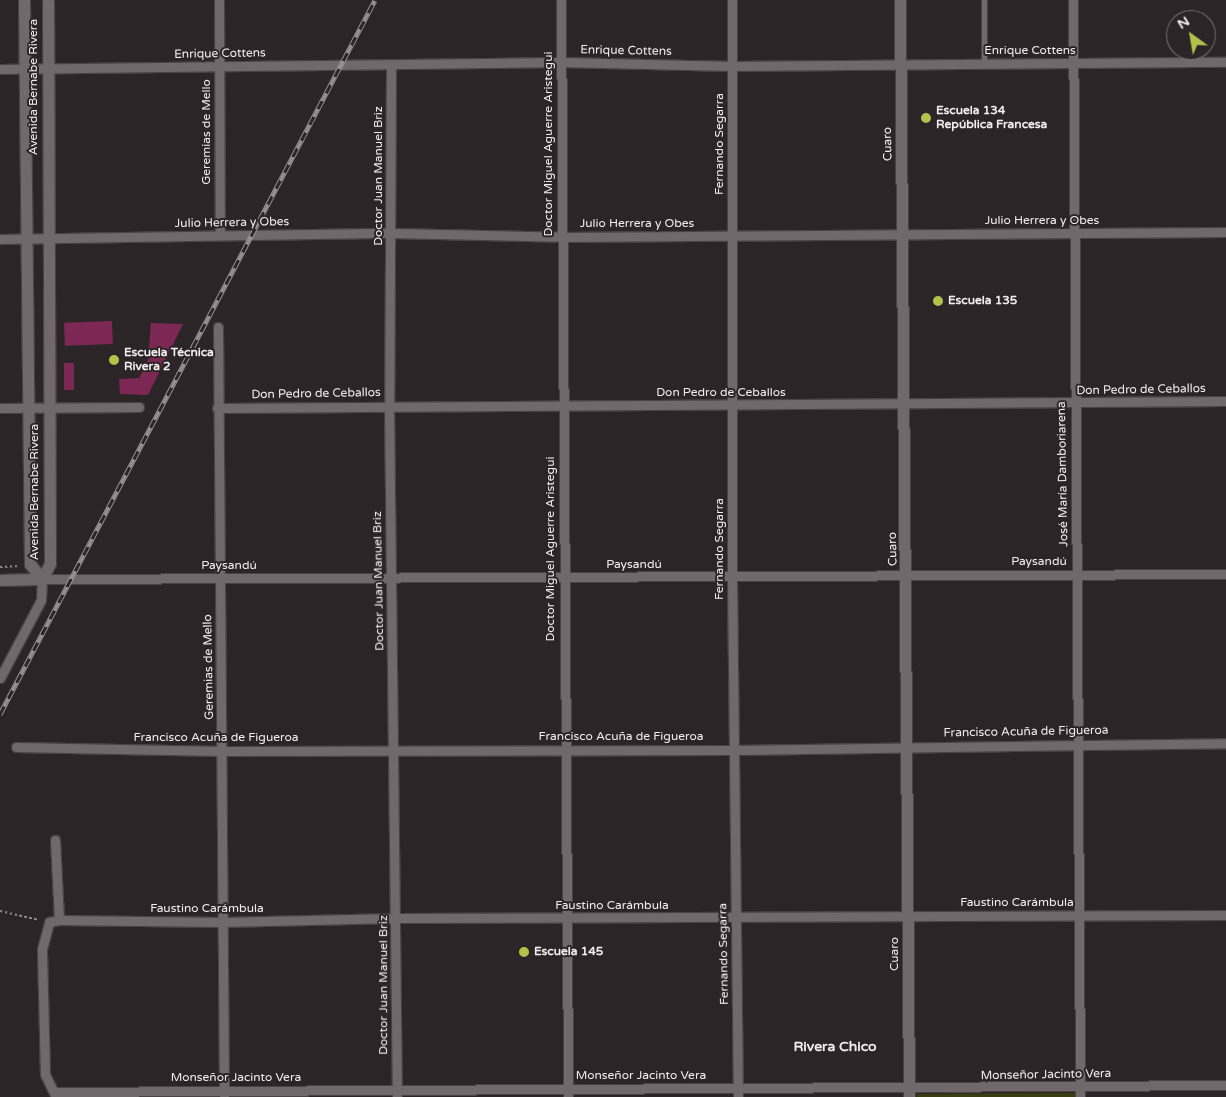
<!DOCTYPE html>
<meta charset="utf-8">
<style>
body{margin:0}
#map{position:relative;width:1226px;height:1097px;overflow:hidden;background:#2c2528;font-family:"Varela Round",sans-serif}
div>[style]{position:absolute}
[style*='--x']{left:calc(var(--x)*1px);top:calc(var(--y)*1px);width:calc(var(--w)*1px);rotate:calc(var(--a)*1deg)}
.green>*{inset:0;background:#383d12}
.building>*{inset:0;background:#7d2754;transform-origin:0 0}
.path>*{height:2px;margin-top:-1px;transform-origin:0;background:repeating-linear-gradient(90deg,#8f888b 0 2.5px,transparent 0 5px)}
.roads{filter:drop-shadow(1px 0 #4a4346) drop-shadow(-1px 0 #4a4346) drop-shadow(0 1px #4a4346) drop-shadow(0 -1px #4a4346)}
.service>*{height:4.5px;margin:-2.25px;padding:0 2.25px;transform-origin:2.25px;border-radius:2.25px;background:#70686b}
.minor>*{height:9px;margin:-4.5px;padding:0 4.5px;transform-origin:4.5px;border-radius:4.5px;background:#70686b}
.tertiary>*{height:11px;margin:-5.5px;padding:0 5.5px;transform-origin:5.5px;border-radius:5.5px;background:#70686b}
.rail>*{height:5px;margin-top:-2.5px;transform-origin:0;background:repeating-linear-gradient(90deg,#2c2528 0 9px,#969092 0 18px);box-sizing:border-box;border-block:1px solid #969092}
.dots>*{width:14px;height:14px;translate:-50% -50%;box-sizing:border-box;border:2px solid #2c2528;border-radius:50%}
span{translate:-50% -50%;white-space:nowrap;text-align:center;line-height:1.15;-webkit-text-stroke:4px #2c2528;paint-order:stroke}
.street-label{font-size:12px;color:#f2ecee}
.poi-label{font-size:12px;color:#f2ecee;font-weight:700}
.left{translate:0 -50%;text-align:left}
.neighbourhood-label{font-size:14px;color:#f2ecee;font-weight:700}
.north{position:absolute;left:1166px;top:10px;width:50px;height:50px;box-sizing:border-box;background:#2c2528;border:1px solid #7b7577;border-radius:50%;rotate:328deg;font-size:14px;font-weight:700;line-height:20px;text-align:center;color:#f2ecee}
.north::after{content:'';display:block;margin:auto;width:18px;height:22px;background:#b3c24b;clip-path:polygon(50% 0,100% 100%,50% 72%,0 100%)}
</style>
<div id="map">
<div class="green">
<div style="clip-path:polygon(1075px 1093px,1075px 1097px,917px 1097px,917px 1094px)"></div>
</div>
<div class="building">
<div style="left:112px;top:321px;width:23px;height:48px;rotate:88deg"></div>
<div style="clip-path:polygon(151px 323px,183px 324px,148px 395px,120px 394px,119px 379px,139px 378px,153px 350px,149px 348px)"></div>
<div style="left:64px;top:363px;width:10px;height:27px"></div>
</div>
<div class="path">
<div style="--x:0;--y:567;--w:19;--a:-3"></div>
<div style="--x:0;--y:911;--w:40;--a:13"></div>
</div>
<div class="roads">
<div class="service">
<div style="--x:984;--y:64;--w:64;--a:-90"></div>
</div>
<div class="minor">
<div style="--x:219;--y:0;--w:235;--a:89.8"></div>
<div style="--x:561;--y:0;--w:1097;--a:89.63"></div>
<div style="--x:732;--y:0;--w:578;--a:90"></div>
<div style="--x:732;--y:578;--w:519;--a:89.34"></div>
<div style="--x:1073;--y:0;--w:1097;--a:89.63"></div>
<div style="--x:391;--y:64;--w:342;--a:90.3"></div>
<div style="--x:389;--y:406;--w:690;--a:89.34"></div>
<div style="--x:0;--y:69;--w:561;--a:-0.71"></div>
<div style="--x:561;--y:62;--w:171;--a:1.3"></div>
<div style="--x:732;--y:66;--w:494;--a:-0.5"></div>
<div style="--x:0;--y:239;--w:392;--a:-0.9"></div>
<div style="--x:392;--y:233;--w:170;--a:1.3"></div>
<div style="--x:562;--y:237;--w:664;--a:-0.43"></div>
<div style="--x:218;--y:327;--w:770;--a:89.55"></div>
<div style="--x:0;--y:408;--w:139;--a:-0.4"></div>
<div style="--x:217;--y:408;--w:1009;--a:-0.4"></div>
<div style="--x:0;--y:678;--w:88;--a:-62.3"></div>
<div style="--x:41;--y:600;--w:21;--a:-87"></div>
<div style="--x:42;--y:579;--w:1184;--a:-0.24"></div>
<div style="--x:16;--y:747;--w:206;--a:1.1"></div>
<div style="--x:222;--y:751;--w:512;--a:-0.11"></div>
<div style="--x:734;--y:750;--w:492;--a:-0.8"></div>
<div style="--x:55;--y:840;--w:80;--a:87.1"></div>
<div style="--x:56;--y:1092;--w:1170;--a:-0.34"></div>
<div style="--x:56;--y:1097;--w:25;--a:-116"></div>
<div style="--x:45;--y:1074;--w:125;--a:-91.4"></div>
<div style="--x:42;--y:949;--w:28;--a:-75"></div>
<div style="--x:49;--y:922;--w:10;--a:-11"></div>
<div style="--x:59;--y:920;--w:163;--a:0.7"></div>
<div style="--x:222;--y:922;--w:174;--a:-1.3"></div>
<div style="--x:396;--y:918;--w:830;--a:-0.21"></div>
</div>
<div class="tertiary">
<div style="--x:24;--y:0;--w:564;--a:89.39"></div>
<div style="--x:30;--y:564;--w:19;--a:51"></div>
<div style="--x:900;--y:0;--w:1097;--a:89.53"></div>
<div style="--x:42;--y:579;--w:18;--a:-63"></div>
<div style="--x:50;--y:563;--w:563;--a:-90.2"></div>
<div style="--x:0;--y:580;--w:42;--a:-1.4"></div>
</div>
</div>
<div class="rail">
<div style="--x:0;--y:714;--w:806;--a:-62.29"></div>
</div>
<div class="dots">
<div style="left:926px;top:118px;background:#b3c24b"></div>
<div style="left:938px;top:301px;background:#b3c24b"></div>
<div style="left:114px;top:360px;background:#b3c24b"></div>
<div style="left:524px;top:952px;background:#b3c24b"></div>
</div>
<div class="street-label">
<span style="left:626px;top:51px;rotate:1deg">Enrique Cottens</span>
<span style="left:1030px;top:51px">Enrique Cottens</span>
<span style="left:220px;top:54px;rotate:-1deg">Enrique Cottens</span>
<span style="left:34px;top:87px;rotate:-90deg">Avenida Bernabe Rivera</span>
<span style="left:207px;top:132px;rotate:-90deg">Geremias de Mello</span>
<span style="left:549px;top:144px;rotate:-90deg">Doctor Miguel Aguerre Aristegui</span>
<span style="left:720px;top:144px;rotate:-90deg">Fernando Segarra</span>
<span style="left:888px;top:144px;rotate:-91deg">Cuaro</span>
<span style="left:379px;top:176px;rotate:-90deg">Doctor Juan Manuel Briz</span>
<span style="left:1042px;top:221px">Julio Herrera y Obes</span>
<span style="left:232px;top:223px;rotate:-1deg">Julio Herrera y Obes</span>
<span style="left:637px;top:224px">Julio Herrera y Obes</span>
<span style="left:1141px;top:390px;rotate:-1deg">Don Pedro de Ceballos</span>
<span style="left:721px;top:393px">Don Pedro de Ceballos</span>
<span style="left:316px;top:394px;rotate:-1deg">Don Pedro de Ceballos</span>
<span style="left:1063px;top:474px;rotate:-91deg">José María Damboriarena</span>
<span style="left:35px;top:492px;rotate:-90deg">Avenida Bernabe Rivera</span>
<span style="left:551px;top:549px;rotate:-90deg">Doctor Miguel Aguerre Aristegui</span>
<span style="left:720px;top:549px;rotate:-90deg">Fernando Segarra</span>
<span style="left:893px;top:549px;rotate:-91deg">Cuaro</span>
<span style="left:1039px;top:562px">Paysandú</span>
<span style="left:634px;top:565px">Paysandú</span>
<span style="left:229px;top:566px">Paysandú</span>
<span style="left:379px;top:581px;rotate:-91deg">Doctor Juan Manuel Briz</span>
<span style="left:209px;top:667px;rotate:-91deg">Geremias de Mello</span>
<span style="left:1026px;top:732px;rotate:-1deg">Francisco Acuña de Figueroa</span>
<span style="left:621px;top:737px">Francisco Acuña de Figueroa</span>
<span style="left:216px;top:738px">Francisco Acuña de Figueroa</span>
<span style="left:1017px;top:903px">Faustino Carámbula</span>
<span style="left:612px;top:906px">Faustino Carámbula</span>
<span style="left:207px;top:909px">Faustino Carámbula</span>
<span style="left:724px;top:954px;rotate:-91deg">Fernando Segarra</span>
<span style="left:895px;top:954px;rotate:-90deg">Cuaro</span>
<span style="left:384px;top:985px;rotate:-90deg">Doctor Juan Manuel Briz</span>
<span style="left:1046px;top:1075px;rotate:-1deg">Monseñor Jacinto Vera</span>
<span style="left:641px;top:1076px">Monseñor Jacinto Vera</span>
<span style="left:236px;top:1078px">Monseñor Jacinto Vera</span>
</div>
<div class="poi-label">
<span class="left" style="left:936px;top:118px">Escuela 134<br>República Francesa</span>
<span class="left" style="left:948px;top:301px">Escuela 135</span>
<span class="left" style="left:124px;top:360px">Escuela Técnica<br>Rivera 2</span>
<span class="left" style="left:534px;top:952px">Escuela 145</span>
</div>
<div class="neighbourhood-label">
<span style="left:835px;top:1047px">Rivera Chico</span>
</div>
<div class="north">N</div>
</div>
